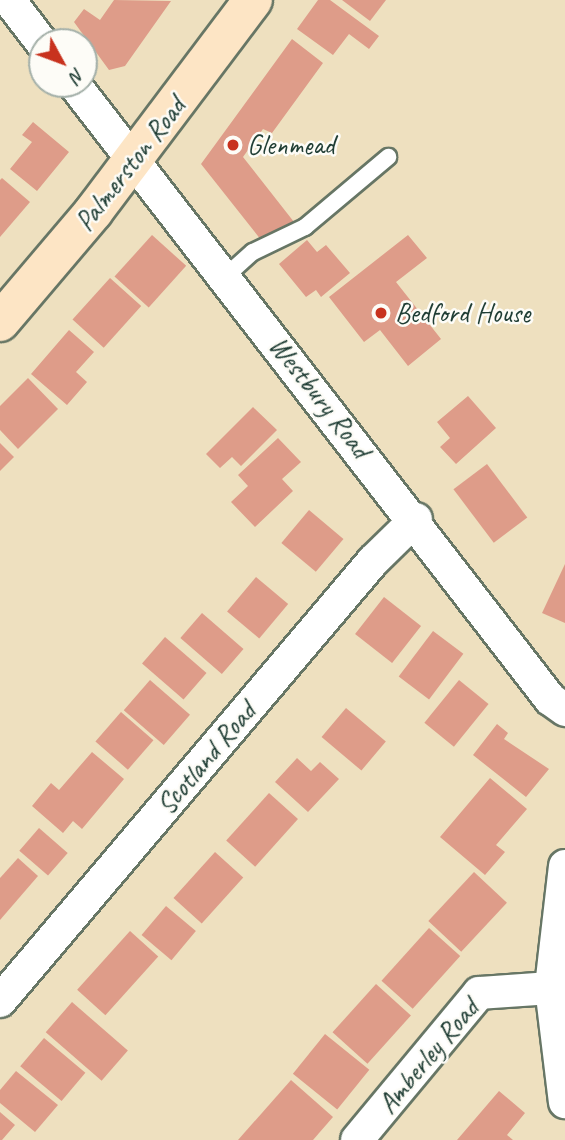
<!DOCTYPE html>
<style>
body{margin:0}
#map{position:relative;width:565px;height:1140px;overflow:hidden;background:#eee0bf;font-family:Caveat,sans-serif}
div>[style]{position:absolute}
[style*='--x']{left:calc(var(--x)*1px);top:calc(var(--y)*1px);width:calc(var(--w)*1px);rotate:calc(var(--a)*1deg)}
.building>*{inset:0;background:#de9c89;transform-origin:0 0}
.roads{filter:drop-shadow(2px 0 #677665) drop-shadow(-2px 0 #677665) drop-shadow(0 2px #677665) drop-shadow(0 -2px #677665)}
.service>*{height:16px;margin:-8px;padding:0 8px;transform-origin:8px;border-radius:8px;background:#fff}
.minor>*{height:32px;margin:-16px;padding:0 16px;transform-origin:16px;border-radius:16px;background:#fff}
.secondary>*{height:38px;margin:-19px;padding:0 19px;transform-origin:19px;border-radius:19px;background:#fde5c5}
.dots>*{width:19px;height:19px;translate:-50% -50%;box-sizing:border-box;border:4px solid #fdfcf7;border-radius:50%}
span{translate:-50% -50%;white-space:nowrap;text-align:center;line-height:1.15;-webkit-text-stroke:5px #fdfcf7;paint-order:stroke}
.poi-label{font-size:28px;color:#1f3d34}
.left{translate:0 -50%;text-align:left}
.street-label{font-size:28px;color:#1f3d34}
.north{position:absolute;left:28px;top:28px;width:70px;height:70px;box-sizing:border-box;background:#fdfcf7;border:2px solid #a4b0a9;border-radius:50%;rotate:131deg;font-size:19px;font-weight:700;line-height:28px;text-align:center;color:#1f3d34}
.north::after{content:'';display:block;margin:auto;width:24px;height:32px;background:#c8321e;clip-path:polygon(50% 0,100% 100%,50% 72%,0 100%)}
</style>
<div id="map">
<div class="building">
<div style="clip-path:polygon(114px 0,171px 1px,125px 66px,109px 70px,74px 22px,84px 9px,100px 20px)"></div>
<div style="clip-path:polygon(318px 0,330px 0,379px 36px,369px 49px,349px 34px,333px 55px,297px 29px)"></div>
<div style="clip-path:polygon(342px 0,386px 0,370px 21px)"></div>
<div style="clip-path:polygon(292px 39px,323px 63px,272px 133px,263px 129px,243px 157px,294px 222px,265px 245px,201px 164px)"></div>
<div style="clip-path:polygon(33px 122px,69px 152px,37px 191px,10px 169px,32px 142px,22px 135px)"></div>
<div style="clip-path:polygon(2px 178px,30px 202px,0 237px,0 180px)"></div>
<div style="left:152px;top:235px;width:46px;height:56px;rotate:42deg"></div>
<div style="clip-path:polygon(408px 235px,427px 258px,396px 282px,441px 339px,408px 366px,380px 330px,364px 342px,329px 297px)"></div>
<div style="clip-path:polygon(307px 240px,317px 252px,326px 245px,350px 273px,321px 297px,316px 290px,306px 297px,279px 264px)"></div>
<div style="left:110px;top:278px;width:42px;height:56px;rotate:42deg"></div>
<div style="clip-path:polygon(69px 330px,94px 352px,76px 372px,87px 382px,67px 405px,31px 374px)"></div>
<div style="clip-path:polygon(28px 378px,58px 409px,18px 449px,0 430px,0 406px)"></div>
<div style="clip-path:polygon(468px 396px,496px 428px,456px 464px,440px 447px,450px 438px,437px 422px)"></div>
<div style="clip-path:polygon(253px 407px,277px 430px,241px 466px,232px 457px,220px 468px,206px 454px)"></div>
<div style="clip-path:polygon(278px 438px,301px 462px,282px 479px,293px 491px,255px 527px,231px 502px,248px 486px,238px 475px)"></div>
<div style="clip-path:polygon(0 443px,14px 457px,0 471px)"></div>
<div style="left:487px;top:464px;width:67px;height:42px;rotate:53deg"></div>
<div style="left:309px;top:510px;width:45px;height:43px;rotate:40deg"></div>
<div style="clip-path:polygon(565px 564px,565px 623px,542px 613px)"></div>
<div style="left:256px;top:577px;width:42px;height:45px;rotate:40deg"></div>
<div style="left:384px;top:597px;width:47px;height:47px;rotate:38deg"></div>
<div style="left:202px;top:613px;width:55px;height:33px;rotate:41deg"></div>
<div style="left:433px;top:631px;width:38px;height:57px;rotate:37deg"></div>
<div style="left:165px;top:637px;width:55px;height:35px;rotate:41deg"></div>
<div style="left:150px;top:680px;width:53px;height:40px;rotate:41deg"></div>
<div style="left:459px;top:680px;width:38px;height:55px;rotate:39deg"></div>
<div style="left:346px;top:708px;width:52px;height:38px;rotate:40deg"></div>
<div style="left:121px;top:712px;width:43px;height:39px;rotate:41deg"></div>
<div style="clip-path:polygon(497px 724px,508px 733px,504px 739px,549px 769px,526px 797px,473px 755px)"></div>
<div style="clip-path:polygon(92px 752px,124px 779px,82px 829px,73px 821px,63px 833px,32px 806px,51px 783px,59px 790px)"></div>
<div style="clip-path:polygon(297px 758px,311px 771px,320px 762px,339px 779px,308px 812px,275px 782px)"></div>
<div style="clip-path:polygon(490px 778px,527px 809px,496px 845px,505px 852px,485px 875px,440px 837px)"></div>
<div style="left:269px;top:793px;width:39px;height:64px;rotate:42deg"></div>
<div style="left:39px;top:828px;width:38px;height:30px;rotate:41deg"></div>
<div style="left:215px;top:852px;width:38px;height:62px;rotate:42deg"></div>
<div style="clip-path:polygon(18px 858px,38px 876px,0 920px,0 878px)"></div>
<div style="left:474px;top:872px;width:45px;height:67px;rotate:43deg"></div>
<div style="left:166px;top:906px;width:39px;height:38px;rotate:40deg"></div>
<div style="left:429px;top:928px;width:42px;height:71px;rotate:42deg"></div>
<div style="left:130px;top:931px;width:38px;height:79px;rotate:42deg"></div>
<div style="left:376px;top:984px;width:47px;height:65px;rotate:42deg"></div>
<div style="left:72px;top:1002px;width:74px;height:40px;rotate:41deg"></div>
<div style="left:325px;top:1034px;width:57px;height:51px;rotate:39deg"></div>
<div style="left:44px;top:1038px;width:54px;height:37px;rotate:40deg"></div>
<div style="clip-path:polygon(16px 1071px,58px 1105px,35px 1132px,0 1103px,0 1090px)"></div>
<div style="clip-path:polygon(291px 1080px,333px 1117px,313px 1140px,238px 1140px)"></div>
<div style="clip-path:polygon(499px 1091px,525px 1113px,507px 1135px,513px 1140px,457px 1140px)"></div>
<div style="clip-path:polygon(0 1112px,15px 1125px,2px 1140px,0 1140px)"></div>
</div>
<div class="roads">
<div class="service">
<div style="--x:226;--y:276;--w:36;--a:-42"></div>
<div style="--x:253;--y:252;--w:58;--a:-25.7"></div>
<div style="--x:305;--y:227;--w:109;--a:-40.1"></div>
</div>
<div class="minor">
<div style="--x:9;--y:0;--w:54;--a:52.5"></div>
<div style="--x:74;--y:84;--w:778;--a:52.26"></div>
<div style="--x:550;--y:699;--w:19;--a:36"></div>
<div style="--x:565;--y:866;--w:122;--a:96.6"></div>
<div style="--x:551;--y:987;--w:116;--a:83.1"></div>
<div style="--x:0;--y:1001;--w:577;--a:-49.71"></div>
<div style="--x:373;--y:561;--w:60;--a:-44.3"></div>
<div style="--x:357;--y:1140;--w:191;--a:-50.3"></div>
<div style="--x:479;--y:993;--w:86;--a:-4"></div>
</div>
<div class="secondary">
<div style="--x:0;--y:322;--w:145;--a:-49.7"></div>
<div style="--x:94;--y:211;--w:264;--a:-53"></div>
</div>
</div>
<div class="dots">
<div style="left:233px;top:145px;background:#c8321e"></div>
<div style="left:381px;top:313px;background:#c8321e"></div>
</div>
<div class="poi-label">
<span class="left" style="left:247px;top:145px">Glenmead</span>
<span class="left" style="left:395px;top:313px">Bedford House</span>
</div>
<div class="street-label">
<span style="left:130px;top:164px;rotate:-52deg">Palmerston Road</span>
<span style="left:320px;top:397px;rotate:52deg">Westbury Road</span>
<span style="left:206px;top:758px;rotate:-50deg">Scotland Road</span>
<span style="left:428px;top:1056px;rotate:-50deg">Amberley Road</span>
</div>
<div class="north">N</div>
</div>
